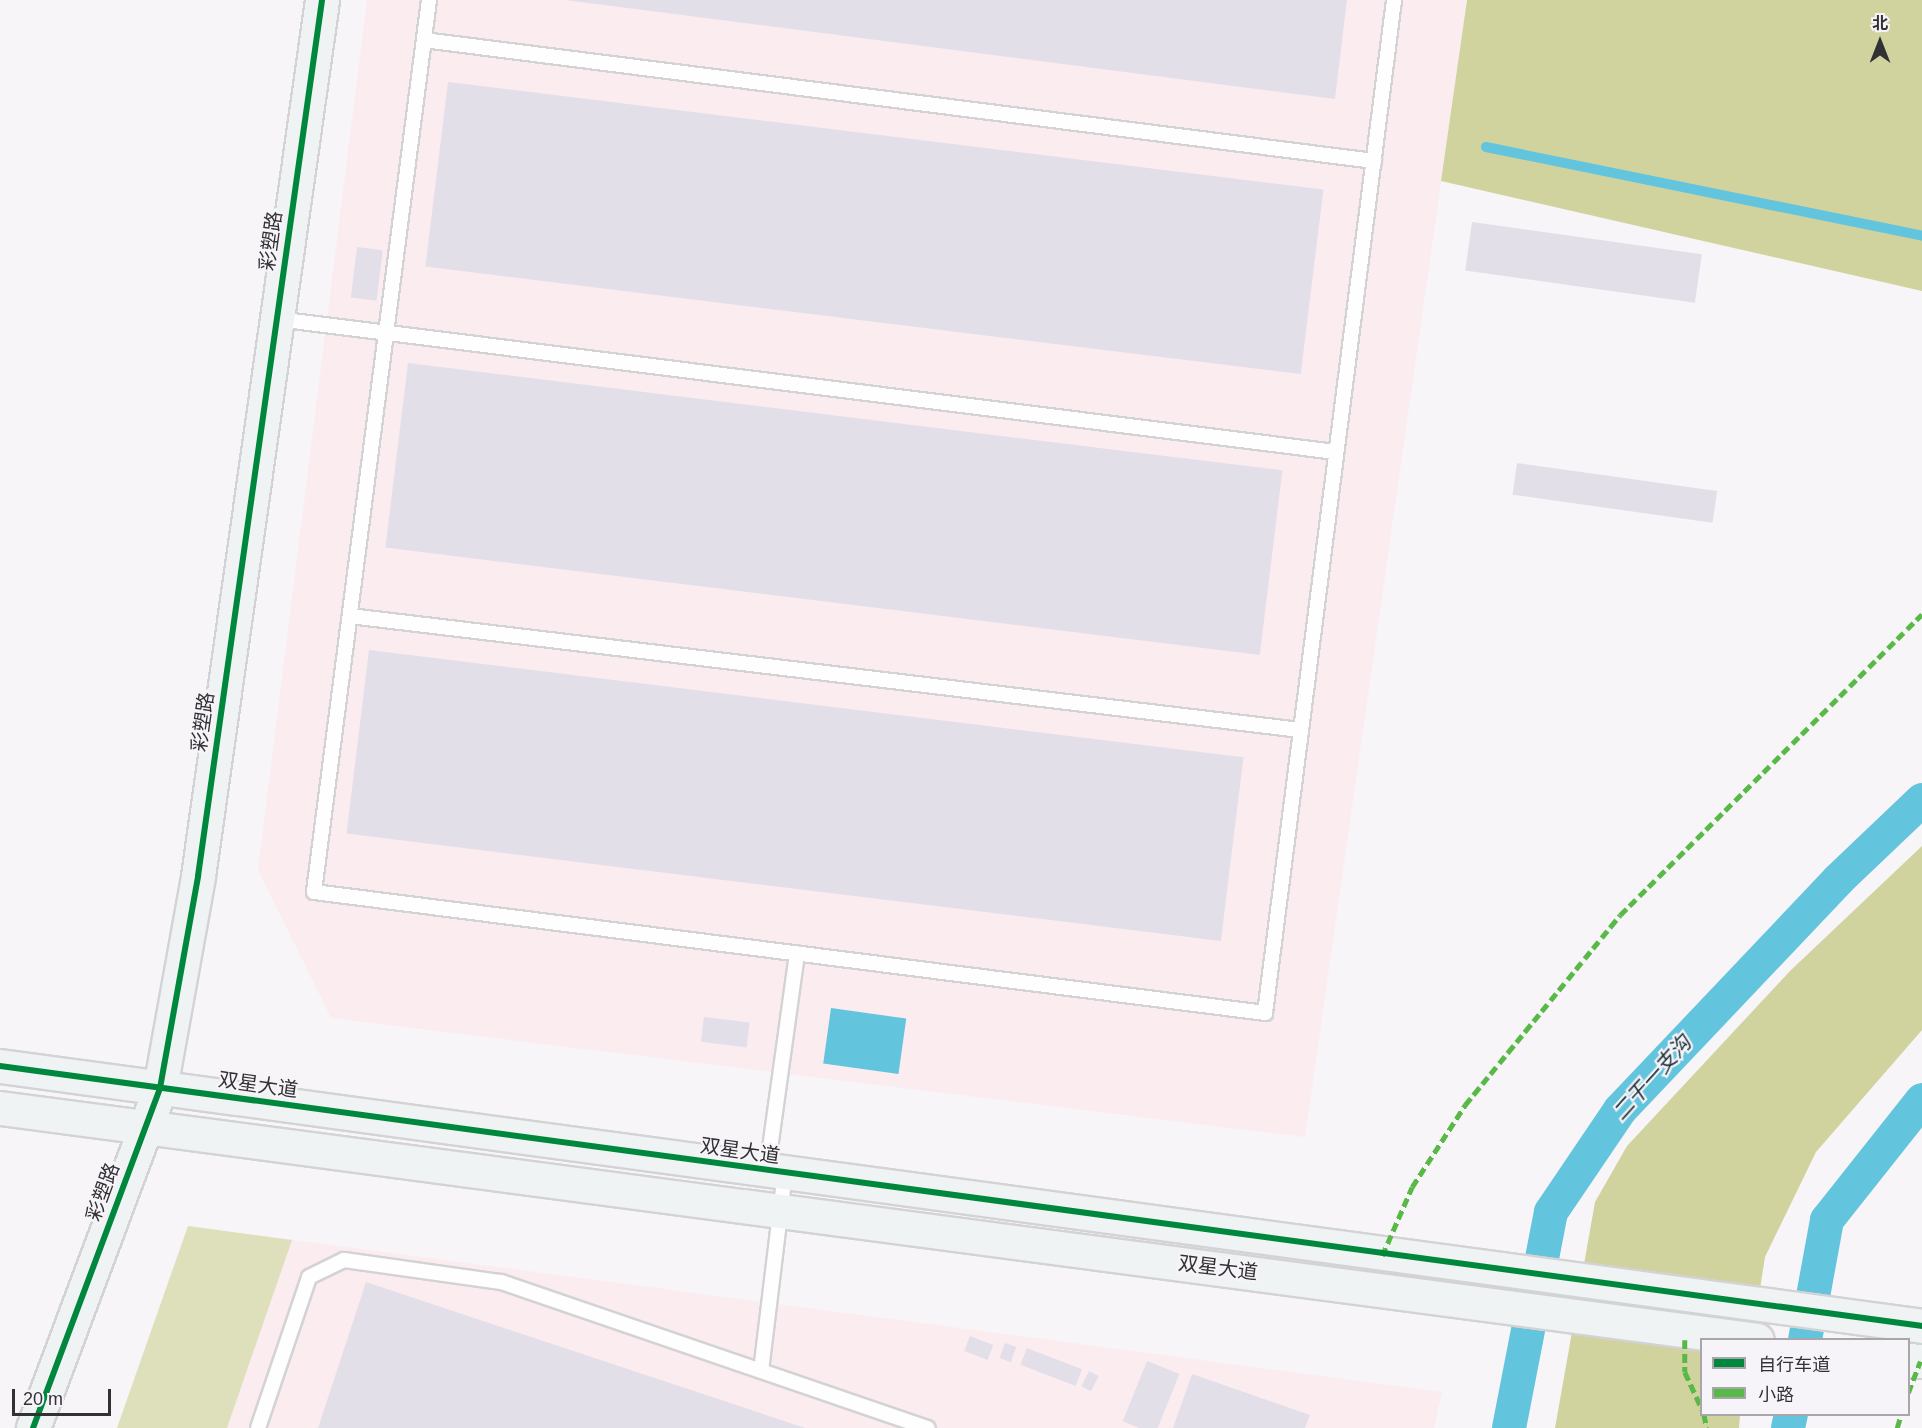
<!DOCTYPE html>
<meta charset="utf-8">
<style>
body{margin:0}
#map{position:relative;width:1922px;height:1428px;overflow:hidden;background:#f7f5f8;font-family:Helvetica,"Noto Sans SC",sans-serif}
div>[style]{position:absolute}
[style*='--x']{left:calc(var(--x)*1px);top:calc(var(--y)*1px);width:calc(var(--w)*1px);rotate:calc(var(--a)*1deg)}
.industrial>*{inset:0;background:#fbecf0}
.green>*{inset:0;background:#dee0bc}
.forest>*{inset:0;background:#d1d39f}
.water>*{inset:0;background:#63c4de;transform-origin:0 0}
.stream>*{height:10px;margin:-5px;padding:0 5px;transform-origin:5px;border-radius:5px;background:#63c4de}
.canal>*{height:34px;margin:-17px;padding:0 17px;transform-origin:17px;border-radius:17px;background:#63c4de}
.building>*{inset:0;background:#e3dfe9;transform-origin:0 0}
.roads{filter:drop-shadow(2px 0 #d3d2d4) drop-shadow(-2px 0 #d3d2d4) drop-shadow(0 2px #d3d2d4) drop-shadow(0 -2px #d3d2d4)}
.lane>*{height:14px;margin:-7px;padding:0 7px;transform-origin:7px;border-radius:7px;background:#fefefe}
.secondary>*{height:33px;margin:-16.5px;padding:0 16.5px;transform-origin:16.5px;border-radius:16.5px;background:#eff3f3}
.quiet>*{height:4.5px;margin-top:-2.25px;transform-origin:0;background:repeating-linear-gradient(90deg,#58b947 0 9px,transparent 0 13.5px)}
.cycleway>*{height:6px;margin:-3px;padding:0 3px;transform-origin:3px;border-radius:3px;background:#00873e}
span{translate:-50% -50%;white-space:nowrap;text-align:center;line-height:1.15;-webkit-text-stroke:4.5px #f7f4f9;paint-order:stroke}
.street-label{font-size:20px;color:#323133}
.water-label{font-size:21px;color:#1b3138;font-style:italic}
.legend{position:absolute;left:1700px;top:1338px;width:210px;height:78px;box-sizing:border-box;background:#f7f4f9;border:2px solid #a8a6aa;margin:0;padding:8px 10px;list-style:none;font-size:18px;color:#323133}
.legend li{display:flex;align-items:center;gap:12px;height:30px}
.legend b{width:30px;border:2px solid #a8a6aa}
.north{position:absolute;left:1850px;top:12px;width:60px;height:60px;-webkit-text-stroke:4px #f7f4f9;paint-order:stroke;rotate:0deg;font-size:16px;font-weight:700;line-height:24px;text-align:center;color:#323133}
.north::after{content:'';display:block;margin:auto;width:21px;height:27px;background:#323133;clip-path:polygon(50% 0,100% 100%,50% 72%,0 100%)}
.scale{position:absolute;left:12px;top:1389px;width:99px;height:27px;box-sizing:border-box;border:3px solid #323133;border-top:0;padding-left:8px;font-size:18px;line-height:21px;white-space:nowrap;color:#323133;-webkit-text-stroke:4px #f7f4f9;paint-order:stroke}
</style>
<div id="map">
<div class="industrial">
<div style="clip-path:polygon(367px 0,1467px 0,1305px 1137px,331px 1018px,258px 870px)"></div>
<div style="clip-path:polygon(188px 1226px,1442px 1392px,1434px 1428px,117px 1428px)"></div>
</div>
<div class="green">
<div style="clip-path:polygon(188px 1226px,292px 1240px,227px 1428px,117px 1428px)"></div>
</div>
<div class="forest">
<div style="clip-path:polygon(1467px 0,1922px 0,1922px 291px,1441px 181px)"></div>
<div style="clip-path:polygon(1922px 846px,1922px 1030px,1816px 1152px,1765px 1257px,1752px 1339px,1702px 1340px,1702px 1414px,1740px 1415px,1739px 1428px,1555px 1428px,1595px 1202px,1627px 1146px,1790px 971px)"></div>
</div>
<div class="water">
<div style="left:831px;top:1008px;width:76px;height:56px;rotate:8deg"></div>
</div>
<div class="stream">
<div style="--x:1486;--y:147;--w:445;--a:11.5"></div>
</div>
<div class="canal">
<div style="--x:1805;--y:1340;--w:122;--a:-79.6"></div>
<div style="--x:1827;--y:1220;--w:153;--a:-51.6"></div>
<div style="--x:1509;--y:1428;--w:220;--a:-79"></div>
<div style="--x:1551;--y:1212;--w:123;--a:-55.9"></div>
<div style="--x:1620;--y:1110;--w:317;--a:-46.5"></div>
<div style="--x:1838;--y:880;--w:116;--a:-43.6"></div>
<div style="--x:1788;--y:1428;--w:14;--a:-78"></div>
</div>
<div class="building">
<div style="clip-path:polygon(565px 0,1347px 0,1335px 99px)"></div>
<div style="left:448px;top:82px;width:882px;height:186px;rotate:7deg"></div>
<div style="left:1472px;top:222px;width:232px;height:49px;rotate:8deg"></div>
<div style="left:357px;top:247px;width:26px;height:51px;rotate:7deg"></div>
<div style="left:408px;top:363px;width:881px;height:186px;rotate:7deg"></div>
<div style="left:1517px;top:463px;width:202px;height:32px;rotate:8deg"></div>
<div style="left:369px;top:650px;width:881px;height:185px;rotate:7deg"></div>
<div style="left:704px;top:1017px;width:46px;height:25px;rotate:7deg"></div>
<div style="clip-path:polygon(366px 1282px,805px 1428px,318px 1428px)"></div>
<div style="left:970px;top:1336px;width:25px;height:16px;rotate:21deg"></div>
<div style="left:1005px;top:1343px;width:12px;height:16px;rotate:20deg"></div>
<div style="left:1027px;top:1348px;width:59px;height:18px;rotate:21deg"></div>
<div style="left:1147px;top:1361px;width:35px;height:65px;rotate:22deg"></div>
<div style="left:1089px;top:1371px;width:11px;height:17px;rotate:27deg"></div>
<div style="clip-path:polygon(1192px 1374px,1310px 1415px,1305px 1428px,1173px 1428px)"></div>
</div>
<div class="roads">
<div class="lane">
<div style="--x:429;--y:0;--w:899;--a:97.35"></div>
<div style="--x:314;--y:892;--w:959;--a:7.25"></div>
<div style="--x:1265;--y:1013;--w:1021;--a:-82.74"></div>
<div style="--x:424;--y:40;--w:958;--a:7.26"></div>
<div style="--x:277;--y:319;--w:1067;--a:7.16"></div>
<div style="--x:350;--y:616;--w:958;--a:6.84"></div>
<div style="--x:767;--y:1170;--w:219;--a:-82.1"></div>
<div style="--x:761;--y:1371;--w:198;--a:-83.1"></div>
<div style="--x:258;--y:1428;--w:159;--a:-71.3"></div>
<div style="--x:309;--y:1277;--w:39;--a:-26"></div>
<div style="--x:344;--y:1260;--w:159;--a:8"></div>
<div style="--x:501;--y:1282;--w:451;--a:18.9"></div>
</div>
<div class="secondary">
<div style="--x:0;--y:1066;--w:1940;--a:7.7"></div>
<div style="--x:0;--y:1108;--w:1772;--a:7.52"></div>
<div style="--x:1908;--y:1360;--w:14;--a:4"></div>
<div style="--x:33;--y:1428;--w:363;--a:-69.5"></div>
<div style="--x:160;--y:1088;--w:215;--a:-79.8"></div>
<div style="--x:198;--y:876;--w:885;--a:-81.94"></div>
</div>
</div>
<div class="quiet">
<div style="--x:1382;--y:1256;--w:75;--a:-66.5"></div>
<div style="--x:1412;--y:1187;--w:98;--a:-57.1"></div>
<div style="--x:1465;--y:1105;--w:245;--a:-50.8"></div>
<div style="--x:1620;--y:915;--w:426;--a:-44.9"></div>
<div style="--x:1685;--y:1340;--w:32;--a:90"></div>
<div style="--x:1685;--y:1372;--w:41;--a:65.3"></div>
<div style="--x:1908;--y:1393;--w:34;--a:-69"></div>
<div style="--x:1704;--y:1414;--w:14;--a:78"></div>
<div style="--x:1897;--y:1428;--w:15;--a:-74"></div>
</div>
<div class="cycleway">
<div style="--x:0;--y:1066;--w:1940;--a:7.7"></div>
<div style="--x:33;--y:1428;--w:363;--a:-69.5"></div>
<div style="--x:160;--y:1088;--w:215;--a:-79.8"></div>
<div style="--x:198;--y:876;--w:885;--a:-81.94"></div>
</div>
<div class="street-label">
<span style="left:271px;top:241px;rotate:-82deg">彩塑路</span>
<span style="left:203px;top:722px;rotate:-82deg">彩塑路</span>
<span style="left:258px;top:1085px;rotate:8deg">双星大道</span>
<span style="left:740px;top:1151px;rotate:8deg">双星大道</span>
<span style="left:103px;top:1192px;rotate:-70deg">彩塑路</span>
<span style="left:1218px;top:1268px;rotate:7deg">双星大道</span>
</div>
<div class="water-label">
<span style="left:1652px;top:1078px;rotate:-48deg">二干一支沟</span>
</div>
<ul class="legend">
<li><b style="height:8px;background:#00873e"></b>自行车道</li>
<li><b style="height:8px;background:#58b947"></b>小路</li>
</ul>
<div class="north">北</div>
<div class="scale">20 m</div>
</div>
